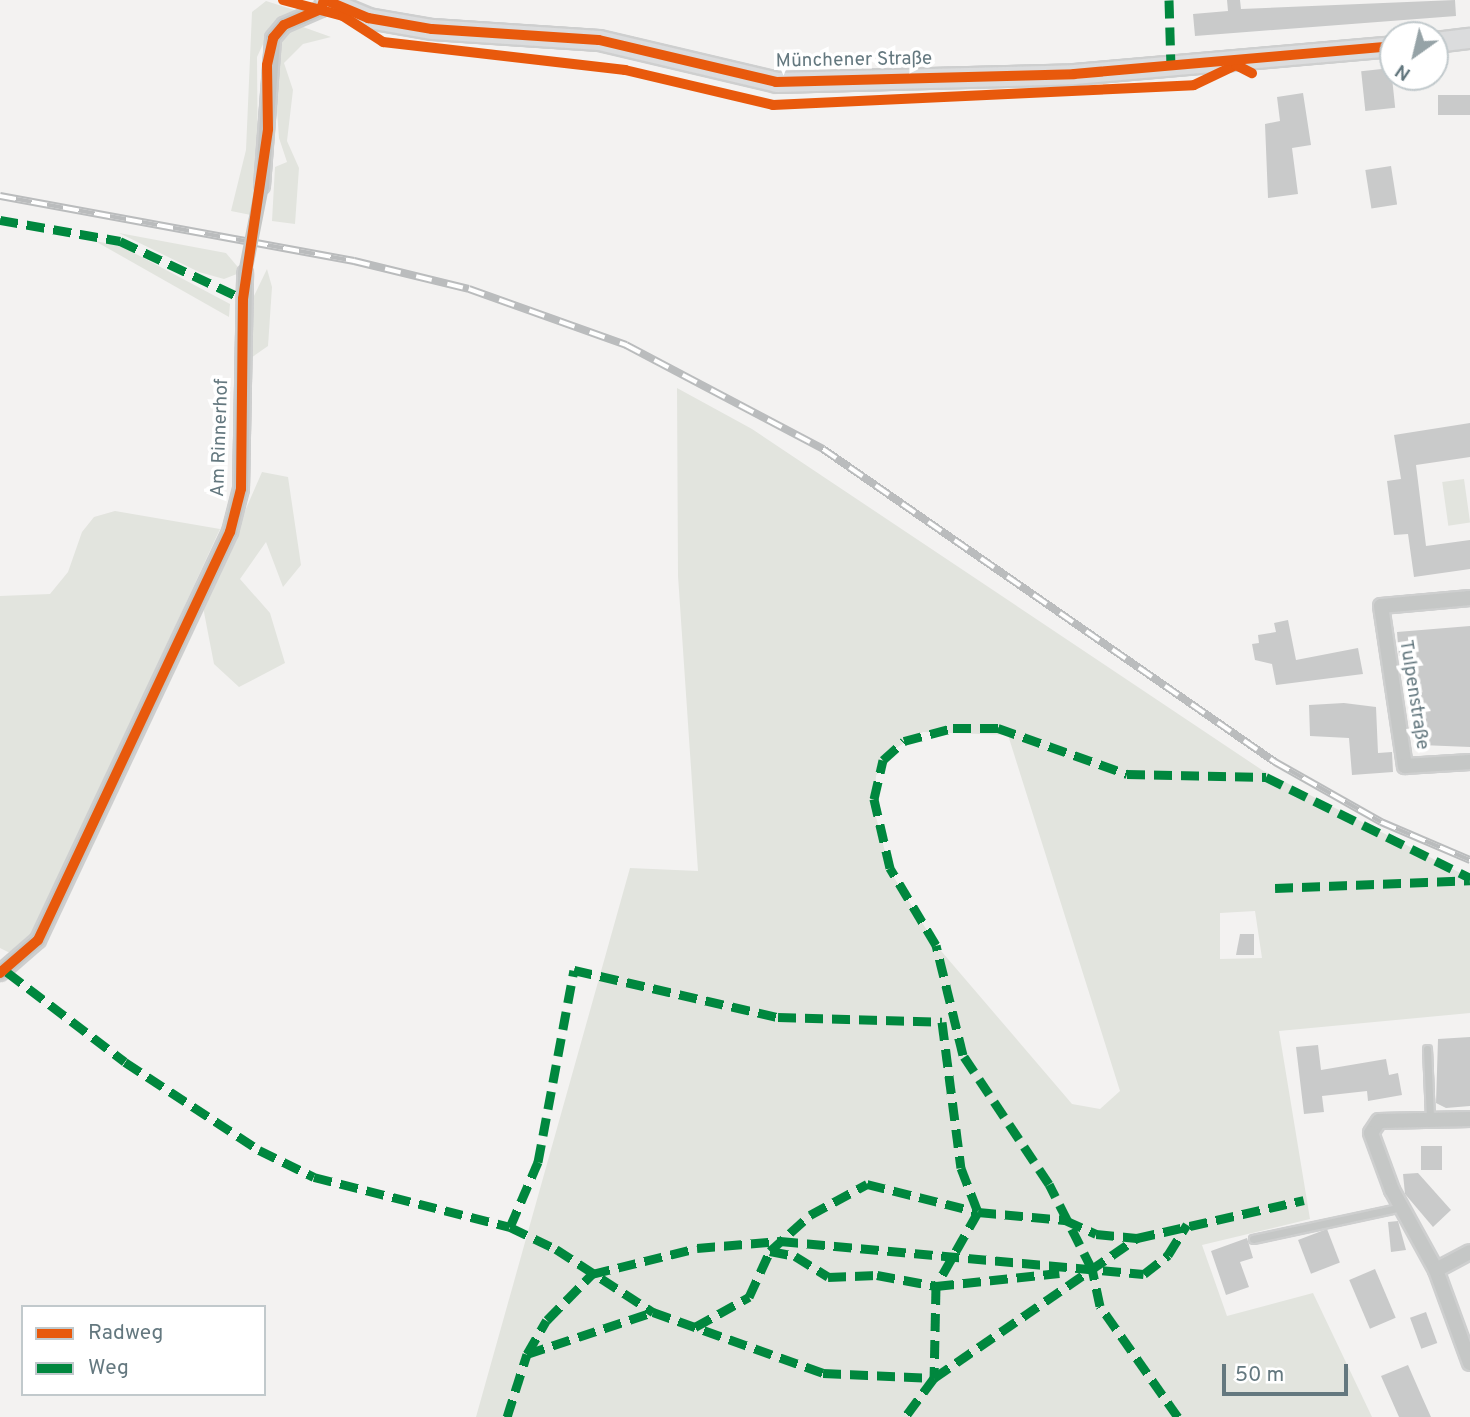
<!DOCTYPE html>
<meta charset="utf-8">
<style>
body{margin:0}
#map{position:relative;width:1470px;height:1417px;overflow:hidden;background:#f3f2f1;font-family:Overpass,sans-serif}
div>[style]{position:absolute}
[style*='--x']{left:calc(var(--x)*1px);top:calc(var(--y)*1px);width:calc(var(--w)*1px);rotate:calc(var(--a)*1deg)}
.green>*{inset:0;background:#e2e4de;transform-origin:0 0}
.building>*{inset:0;background:#c9caca;transform-origin:0 0}
.roads{filter:drop-shadow(2px 0 #cecfcf) drop-shadow(-2px 0 #cecfcf) drop-shadow(0 2px #cecfcf) drop-shadow(0 -2px #cecfcf)}
.lane>*{height:7px;margin:-3.5px;padding:0 3.5px;transform-origin:3.5px;border-radius:3.5px;background:#c5c7c6}
.street>*{height:14px;margin:-7px;padding:0 7px;transform-origin:7px;border-radius:7px;background:#c5c7c6}
.secondary>*{height:19px;margin:-9.5px;padding:0 9.5px;transform-origin:9.5px;border-radius:9.5px;background:#dbdcdd}
.rail>*{height:8px;margin-top:-4px;transform-origin:0;background:repeating-linear-gradient(90deg,#fff 0 16px,#babcbd 0 32px);box-sizing:border-box;border-block:2px solid #babcbd}
.street-bridge>*{height:14px;margin:-7px;padding:0 7px;transform-origin:7px;border-radius:7px;background:#c5c7c6}
.quiet>*{height:9px;margin-top:-4.5px;transform-origin:0;background:repeating-linear-gradient(90deg,#00873e 0 18px,transparent 0 27px)}
.cycleway>*{height:10px;margin:-5px;padding:0 5px;transform-origin:5px;border-radius:5px;background:#e8590c}
span{translate:-50% -50%;white-space:nowrap;text-align:center;line-height:1.15;-webkit-text-stroke:7px #fff;paint-order:stroke}
.street-label{font-size:19px;color:#64787f}
.legend{position:absolute;left:21px;top:1305px;width:245px;height:91px;box-sizing:border-box;background:#fff;border:2px solid #c1c9cc;margin:0;padding:9px 12px;list-style:none;font-size:21px;color:#64787f}
.legend li{display:flex;align-items:center;gap:14px;height:35px}
.legend b{width:35px;border:2px solid #c1c9cc}
.north{position:absolute;left:1379px;top:21px;width:70px;height:70px;box-sizing:border-box;background:#fff;border:2px solid #c1c9cc;border-radius:50%;rotate:214deg;font-size:19px;font-weight:700;line-height:28px;text-align:center;color:#64787f}
.north::after{content:'';display:block;margin:auto;width:24px;height:32px;background:#96a3a7;clip-path:polygon(50% 0,100% 100%,50% 72%,0 100%)}
.scale{position:absolute;left:1222px;top:1364px;width:126px;height:32px;box-sizing:border-box;border:4px solid #64787f;border-top:0;padding-left:9px;font-size:21px;line-height:24px;white-space:nowrap;color:#64787f;-webkit-text-stroke:5px #fff;paint-order:stroke}
</style>
<div id="map">
<div class="green">
<div style="clip-path:polygon(266px 1px,301px 12px,270px 29px,257px 57px,258px 185px,251px 215px,231px 211px,246px 150px,252px 12px)"></div>
<div style="clip-path:polygon(303px 27px,331px 37px,303px 44px,284px 63px,293px 90px,287px 141px,299px 168px,295px 224px,272px 221px,275px 167px,287px 162px,279px 138px,273px 55px,287px 33px)"></div>
<div style="clip-path:polygon(119px 233px,226px 253px,242px 272px,224px 279px,199px 272px)"></div>
<div style="clip-path:polygon(95px 241px,121px 246px,230px 304px,229px 317px)"></div>
<div style="clip-path:polygon(267px 269px,272px 287px,268px 346px,248px 360px,253px 298px)"></div>
<div style="clip-path:polygon(evenodd,677px 388px,752px 429px,1262px 770px,1470px 878px,1470px 1013px,1279px 1031px,1310px 1219px,1202px 1245px,1227px 1316px,1313px 1293px,1372px 1417px,476px 1417px,630px 868px,698px 871px,678px 576px,677px 388px,923px 732px,1008px 735px,1120px 1091px,1100px 1109px,1072px 1104px,936px 945px,890px 871px,874px 809px,876px 776px,886px 754px,923px 732px,677px 388px,1255px 911px,1262px 958px,1220px 959px,1220px 913px,1255px 911px)"></div>
<div style="clip-path:polygon(262px 472px,288px 477px,301px 565px,283px 587px,266px 542px,240px 579px,270px 613px,285px 663px,239px 687px,214px 664px,203px 607px)"></div>
<div style="left:1464px;top:479px;width:44px;height:22px;rotate:82deg"></div>
<div style="clip-path:polygon(115px 511px,220px 529px,34px 933px,12px 954px,0 948px,0 596px,50px 594px,68px 572px,82px 532px,94px 517px)"></div>
</div>
<div class="building">
<div style="clip-path:polygon(1227px 0,1240px 0,1241px 9px,1455px 0,1456px 16px,1195px 36px,1193px 14px,1228px 11px)"></div>
<div style="left:1391px;top:68px;width:40px;height:30px;rotate:84deg"></div>
<div style="clip-path:polygon(1303px 93px,1311px 145px,1292px 148px,1298px 194px,1268px 198px,1265px 124px,1280px 121px,1277px 97px)"></div>
<div style="left:1470px;top:95px;width:20px;height:32px;rotate:90deg"></div>
<div style="left:1391px;top:166px;width:39px;height:26px;rotate:81deg"></div>
<div style="clip-path:polygon(1470px 423px,1470px 457px,1416px 465px,1426px 546px,1470px 540px,1470px 569px,1414px 577px,1408px 534px,1394px 535px,1387px 481px,1401px 479px,1394px 435px)"></div>
<div style="clip-path:polygon(1288px 620px,1296px 660px,1358px 648px,1363px 674px,1276px 685px,1272px 664px,1255px 660px,1252px 644px,1259px 643px,1258px 635px,1276px 632px,1274px 623px)"></div>
<div style="clip-path:polygon(1470px 626px,1470px 747px,1421px 745px,1415px 671px,1407px 671px,1405px 656px,1399px 656px,1397px 632px)"></div>
<div style="clip-path:polygon(1344px 703px,1376px 707px,1378px 753px,1392px 752px,1393px 772px,1352px 775px,1349px 738px,1310px 736px,1309px 705px)"></div>
<div style="clip-path:polygon(1240px 934px,1254px 934px,1254px 955px,1236px 955px)"></div>
<div style="clip-path:polygon(1470px 1037px,1470px 1106px,1446px 1108px,1436px 1103px,1438px 1039px)"></div>
<div style="clip-path:polygon(1318px 1045px,1321px 1070px,1386px 1059px,1389px 1075px,1398px 1073px,1402px 1095px,1368px 1101px,1367px 1091px,1322px 1096px,1324px 1112px,1304px 1114px,1296px 1047px)"></div>
<div style="left:1421px;top:1146px;width:21px;height:24px"></div>
<div style="clip-path:polygon(1418px 1173px,1451px 1210px,1433px 1227px,1405px 1194px,1403px 1174px)"></div>
<div style="clip-path:polygon(1398px 1221px,1406px 1250px,1391px 1252px,1388px 1222px)"></div>
<div style="left:1327px;top:1229px;width:36px;height:31px;rotate:69deg"></div>
<div style="clip-path:polygon(1247px 1238px,1253px 1258px,1240px 1262px,1249px 1287px,1226px 1295px,1211px 1251px)"></div>
<div style="left:1375px;top:1269px;width:53px;height:28px;rotate:67deg"></div>
<div style="left:1426px;top:1312px;width:33px;height:17px;rotate:70deg"></div>
<div style="clip-path:polygon(1408px 1365px,1422px 1397px,1431px 1417px,1399px 1417px,1381px 1376px)"></div>
</div>
<div class="roads">
<div class="lane">
<div style="--x:1427;--y:1049;--w:70;--a:87.5"></div>
<div style="--x:1253;--y:1239;--w:152;--a:-12.1"></div>
</div>
<div class="street">
<div style="--x:262;--y:186;--w:148;--a:-85.7"></div>
<div style="--x:273;--y:38;--w:17;--a:-50"></div>
<div style="--x:284;--y:25;--w:40;--a:-23.4"></div>
<div style="--x:321;--y:9;--w:9;--a:-72"></div>
<div style="--x:1470;--y:598;--w:89;--a:174.9"></div>
<div style="--x:1381;--y:606;--w:162;--a:81.5"></div>
<div style="--x:1405;--y:766;--w:65;--a:-3.5"></div>
<div style="--x:0;--y:973;--w:50;--a:-41"></div>
<div style="--x:38;--y:940;--w:451;--a:-64.8"></div>
<div style="--x:230;--y:532;--w:44;--a:-75.7"></div>
<div style="--x:241;--y:489;--w:216;--a:-88.9"></div>
<div style="--x:1470;--y:1119;--w:91;--a:178.7"></div>
<div style="--x:1379;--y:1121;--w:14;--a:124"></div>
<div style="--x:1371;--y:1133;--w:61;--a:69.8"></div>
<div style="--x:1392;--y:1190;--w:91;--a:61.2"></div>
<div style="--x:1436;--y:1270;--w:99;--a:69.9"></div>
<div style="--x:1436;--y:1270;--w:38;--a:-28"></div>
</div>
<div class="secondary">
<div style="--x:325;--y:0;--w:47;--a:22.7"></div>
<div style="--x:368;--y:18;--w:65;--a:9.8"></div>
<div style="--x:432;--y:29;--w:167;--a:3.8"></div>
<div style="--x:599;--y:40;--w:182;--a:13.3"></div>
<div style="--x:776;--y:82;--w:298;--a:-1.5"></div>
<div style="--x:1074;--y:74;--w:320;--a:-5"></div>
<div style="--x:1435;--y:42;--w:35;--a:-7"></div>
</div>
</div>
<div class="rail">
<div style="--x:0;--y:196;--w:360;--a:10.4"></div>
<div style="--x:354;--y:261;--w:118;--a:13.7"></div>
<div style="--x:469;--y:289;--w:167;--a:19.6"></div>
<div style="--x:626;--y:345;--w:223;--a:27.8"></div>
<div style="--x:823;--y:449;--w:550;--a:34.7"></div>
<div style="--x:1275;--y:762;--w:122;--a:29.5"></div>
<div style="--x:1381;--y:822;--w:97;--a:23.1"></div>
</div>
<div class="street-bridge">
<div style="--x:245;--y:273;--w:89;--a:-78.9"></div>
</div>
<div class="quiet">
<div style="--x:1169;--y:0;--w:67;--a:88.3"></div>
<div style="--x:0;--y:220;--w:122;--a:9.9"></div>
<div style="--x:120;--y:241;--w:136;--a:25.2"></div>
<div style="--x:1275;--y:888;--w:195;--a:-2.3"></div>
<div style="--x:7;--y:972;--w:148;--a:37.3"></div>
<div style="--x:125;--y:1062;--w:160;--a:33.3"></div>
<div style="--x:259;--y:1150;--w:61;--a:26.1"></div>
<div style="--x:314;--y:1177;--w:202;--a:14.3"></div>
<div style="--x:510;--y:1227;--w:51;--a:25.6"></div>
<div style="--x:556;--y:1249;--w:116;--a:33"></div>
<div style="--x:510;--y:1227;--w:71;--a:-66.7"></div>
<div style="--x:538;--y:1162;--w:195;--a:-79.4"></div>
<div style="--x:574;--y:970;--w:209;--a:13"></div>
<div style="--x:778;--y:1017;--w:164;--a:1.7"></div>
<div style="--x:942;--y:1022;--w:147;--a:82.6"></div>
<div style="--x:961;--y:1168;--w:47;--a:68.9"></div>
<div style="--x:978;--y:1212;--w:85;--a:119.6"></div>
<div style="--x:936;--y:1286;--w:92;--a:91.2"></div>
<div style="--x:934;--y:1378;--w:49;--a:126.6"></div>
<div style="--x:770;--y:1251;--w:54;--a:-42"></div>
<div style="--x:810;--y:1215;--w:65;--a:-28.5"></div>
<div style="--x:867;--y:1184;--w:114;--a:14.2"></div>
<div style="--x:978;--y:1212;--w:87;--a:5.3"></div>
<div style="--x:1065;--y:1220;--w:34;--a:24"></div>
<div style="--x:1096;--y:1234;--w:41;--a:5.6"></div>
<div style="--x:1137;--y:1238;--w:171;--a:-12.8"></div>
<div style="--x:695;--y:1327;--w:62;--a:-29.1"></div>
<div style="--x:749;--y:1297;--w:51;--a:-65.5"></div>
<div style="--x:770;--y:1251;--w:25;--a:11"></div>
<div style="--x:795;--y:1256;--w:39;--a:32"></div>
<div style="--x:828;--y:1277;--w:49;--a:-2.3"></div>
<div style="--x:877;--y:1275;--w:60;--a:10.6"></div>
<div style="--x:936;--y:1286;--w:124;--a:-6"></div>
<div style="--x:527;--y:1354;--w:39;--a:-60"></div>
<div style="--x:547;--y:1320;--w:64;--a:-45.6"></div>
<div style="--x:592;--y:1274;--w:108;--a:-13.9"></div>
<div style="--x:697;--y:1248;--w:83;--a:-4.8"></div>
<div style="--x:780;--y:1241;--w:365;--a:5.2"></div>
<div style="--x:1144;--y:1274;--w:31;--a:-38"></div>
<div style="--x:1168;--y:1255;--w:36;--a:-58"></div>
<div style="--x:507;--y:1417;--w:66;--a:-72.4"></div>
<div style="--x:527;--y:1354;--w:133;--a:-18.4"></div>
<div style="--x:653;--y:1312;--w:181;--a:19.7"></div>
<div style="--x:823;--y:1373;--w:111;--a:2.6"></div>
<div style="--x:934;--y:1378;--w:247;--a:-34.6"></div>
<div style="--x:1178;--y:1417;--w:136;--a:-125.1"></div>
<div style="--x:1100;--y:1306;--w:38;--a:-102"></div>
<div style="--x:1092;--y:1269;--w:95;--a:-116.8"></div>
<div style="--x:1049;--y:1184;--w:155;--a:-123.7"></div>
<div style="--x:963;--y:1055;--w:113;--a:-103.8"></div>
<div style="--x:936;--y:945;--w:90;--a:-120.9"></div>
<div style="--x:890;--y:868;--w:71;--a:-103.1"></div>
<div style="--x:874;--y:799;--w:40;--a:-77"></div>
<div style="--x:883;--y:760;--w:28;--a:-42"></div>
<div style="--x:904;--y:741;--w:51;--a:-14.9"></div>
<div style="--x:953;--y:728;--w:45;--a:0"></div>
<div style="--x:998;--y:728;--w:137;--a:19.6"></div>
<div style="--x:1127;--y:774;--w:139;--a:1.2"></div>
<div style="--x:1266;--y:777;--w:228;--a:26.3"></div>
</div>
<div class="cycleway">
<div style="--x:283;--y:0;--w:62;--a:14.9"></div>
<div style="--x:343;--y:16;--w:48;--a:33"></div>
<div style="--x:383;--y:42;--w:244;--a:6.6"></div>
<div style="--x:625;--y:70;--w:152;--a:13.3"></div>
<div style="--x:773;--y:105;--w:421;--a:-2.7"></div>
<div style="--x:1194;--y:85;--w:47;--a:-25.5"></div>
<div style="--x:1236;--y:65;--w:18;--a:27"></div>
<div style="--x:325;--y:0;--w:47;--a:22.7"></div>
<div style="--x:368;--y:18;--w:65;--a:9.8"></div>
<div style="--x:432;--y:29;--w:167;--a:3.8"></div>
<div style="--x:599;--y:40;--w:182;--a:13.3"></div>
<div style="--x:776;--y:82;--w:298;--a:-1.5"></div>
<div style="--x:1074;--y:74;--w:320;--a:-5"></div>
<div style="--x:0;--y:973;--w:50;--a:-41"></div>
<div style="--x:38;--y:940;--w:451;--a:-64.8"></div>
<div style="--x:230;--y:532;--w:44;--a:-75.7"></div>
<div style="--x:241;--y:489;--w:190;--a:-89.4"></div>
<div style="--x:243;--y:299;--w:172;--a:-81.6"></div>
<div style="--x:268;--y:129;--w:64;--a:-90.9"></div>
<div style="--x:267;--y:65;--w:28;--a:-77"></div>
<div style="--x:273;--y:38;--w:17;--a:-50"></div>
<div style="--x:284;--y:25;--w:40;--a:-23.4"></div>
<div style="--x:321;--y:9;--w:9;--a:-72"></div>
</div>
<div class="street-label">
<span style="left:854px;top:61px;rotate:-1deg">Münchener Straße</span>
<span style="left:221px;top:438px;rotate:-88deg">Am Rinnerhof</span>
<span style="left:1413px;top:695px;rotate:81deg">Tulpenstraße</span>
</div>
<ul class="legend">
<li><b style="height:9px;background:#e8590c"></b>Radweg</li>
<li><b style="height:9px;background:#00873e"></b>Weg</li>
</ul>
<div class="north">N</div>
<div class="scale">50 m</div>
</div>
